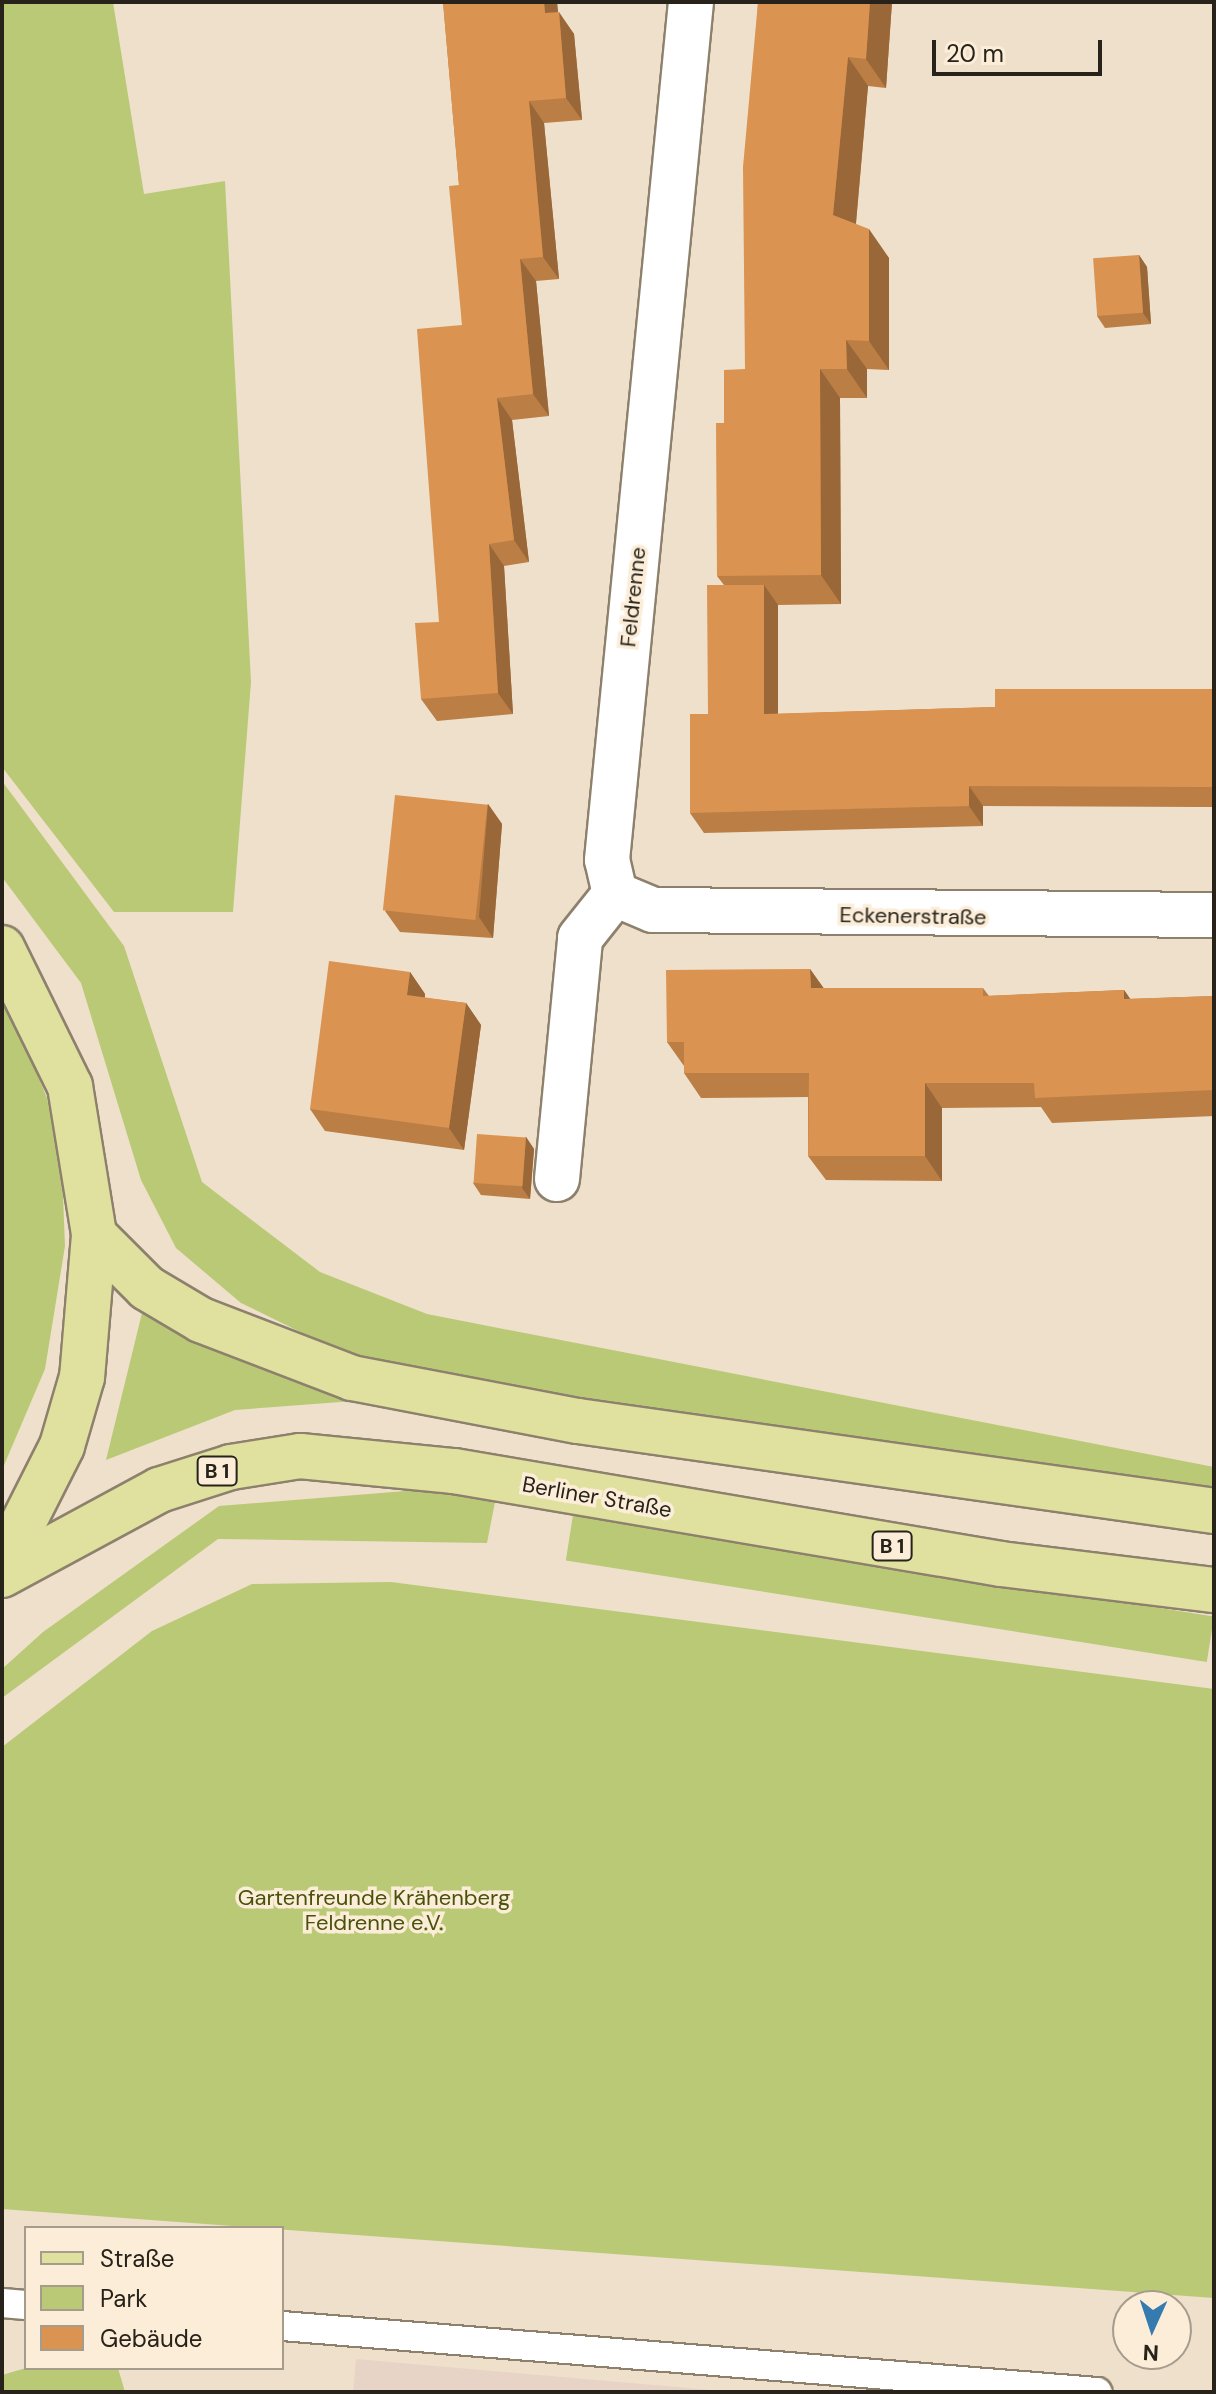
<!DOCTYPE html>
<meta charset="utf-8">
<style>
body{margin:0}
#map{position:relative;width:1216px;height:2394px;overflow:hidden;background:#eee0cb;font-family:"DM Sans",sans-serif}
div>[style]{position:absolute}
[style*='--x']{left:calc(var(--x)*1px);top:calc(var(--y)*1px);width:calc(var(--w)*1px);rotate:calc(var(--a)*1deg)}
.education>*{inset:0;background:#e8d4c6}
.green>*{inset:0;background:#bac976;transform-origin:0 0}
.roads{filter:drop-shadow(2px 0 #8d816d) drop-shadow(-2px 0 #8d816d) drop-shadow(0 2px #8d816d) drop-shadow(0 -2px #8d816d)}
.lane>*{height:28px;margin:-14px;padding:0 14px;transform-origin:14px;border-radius:14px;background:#fff}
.street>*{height:44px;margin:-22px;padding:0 22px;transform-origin:22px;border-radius:22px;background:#fff}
.primary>*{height:44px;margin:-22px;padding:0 22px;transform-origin:22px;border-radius:22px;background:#e0e09f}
.wall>*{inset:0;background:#bb7e45}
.shaded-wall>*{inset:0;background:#996738}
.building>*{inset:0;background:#da9350;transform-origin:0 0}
span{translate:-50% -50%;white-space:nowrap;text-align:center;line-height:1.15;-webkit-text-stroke:7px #fbedd8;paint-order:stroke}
.shield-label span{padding:2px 6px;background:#fbedd8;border:2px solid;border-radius:6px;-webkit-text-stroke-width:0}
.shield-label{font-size:20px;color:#27221a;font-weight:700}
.street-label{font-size:22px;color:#27221a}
.park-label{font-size:22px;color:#49520b}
.frame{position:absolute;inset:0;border:4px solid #27221a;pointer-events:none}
.legend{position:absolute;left:24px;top:2226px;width:260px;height:144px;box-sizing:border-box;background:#fbedd8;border:2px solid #a69c8c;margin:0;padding:10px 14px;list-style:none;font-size:24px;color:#27221a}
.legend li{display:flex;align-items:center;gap:16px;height:40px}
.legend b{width:40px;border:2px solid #a69c8c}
.north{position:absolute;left:1112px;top:2290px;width:80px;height:80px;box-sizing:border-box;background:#fbedd8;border:2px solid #a69c8c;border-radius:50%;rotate:183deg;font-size:22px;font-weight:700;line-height:32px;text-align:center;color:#27221a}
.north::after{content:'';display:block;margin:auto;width:28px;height:36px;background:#367bb0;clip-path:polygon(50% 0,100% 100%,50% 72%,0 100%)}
.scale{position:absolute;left:932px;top:40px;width:170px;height:36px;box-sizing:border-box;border:4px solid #27221a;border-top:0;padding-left:10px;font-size:24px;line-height:28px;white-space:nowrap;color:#27221a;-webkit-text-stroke:6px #fbedd8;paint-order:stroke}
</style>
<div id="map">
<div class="education">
<div style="clip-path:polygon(356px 2359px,734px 2392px,353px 2392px)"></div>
</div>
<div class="green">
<div style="clip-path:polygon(2px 2px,113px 2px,144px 194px,225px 181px,251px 682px,233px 912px,114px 912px,2px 767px)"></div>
<div style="clip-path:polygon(2px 781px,124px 946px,202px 1182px,320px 1272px,427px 1314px,1214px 1467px,1214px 1517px,446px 1384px,339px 1351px,241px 1303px,176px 1248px,141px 1180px,81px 983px,2px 877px)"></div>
<div style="clip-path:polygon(2px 990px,47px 1098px,62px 1171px,65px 1246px,45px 1369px,2px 1470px)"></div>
<div style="clip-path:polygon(142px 1313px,367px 1400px,235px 1410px,106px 1460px)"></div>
<div style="clip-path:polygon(430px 1489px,495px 1502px,487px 1543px,218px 1539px,2px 1698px,2px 1669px,43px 1632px,219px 1506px)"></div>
<div style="left:573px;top:1515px;width:649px;height:46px;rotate:9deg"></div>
<div style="clip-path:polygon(391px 1582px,1214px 1689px,1214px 2298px,2px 2209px,2px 1747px,152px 1631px,252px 1584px)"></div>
<div style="clip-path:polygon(26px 2368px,118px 2368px,125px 2392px,2px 2392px,2px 2375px)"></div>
</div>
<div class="roads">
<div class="lane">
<div style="--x:2;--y:2303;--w:24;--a:5"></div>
<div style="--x:282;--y:2326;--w:818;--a:4.63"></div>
</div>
<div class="street">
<div style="--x:615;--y:894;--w:35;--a:-103"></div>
<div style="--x:607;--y:860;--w:862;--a:-84.41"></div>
<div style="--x:615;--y:894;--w:41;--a:22.8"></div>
<div style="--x:653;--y:910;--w:561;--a:0.51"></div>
<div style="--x:557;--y:1179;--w:242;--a:-84.5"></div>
<div style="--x:580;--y:938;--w:56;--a:-51.5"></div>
</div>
<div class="primary">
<div style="--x:2;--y:948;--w:154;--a:63.8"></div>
<div style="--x:70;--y:1086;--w:151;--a:80.8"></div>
<div style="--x:94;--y:1235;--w:143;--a:94.8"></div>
<div style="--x:82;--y:1377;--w:72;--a:106.2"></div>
<div style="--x:62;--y:1446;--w:133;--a:116.8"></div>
<div style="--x:94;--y:1235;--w:75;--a:45"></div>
<div style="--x:147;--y:1288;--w:63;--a:30.7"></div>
<div style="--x:201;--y:1320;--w:162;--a:21"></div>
<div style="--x:352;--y:1378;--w:230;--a:10.8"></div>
<div style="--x:578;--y:1421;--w:642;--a:8.05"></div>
<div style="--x:2;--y:1575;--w:179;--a:-28.4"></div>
<div style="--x:159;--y:1490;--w:76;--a:-17.7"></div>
<div style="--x:231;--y:1467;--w:70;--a:-9.1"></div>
<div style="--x:300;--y:1456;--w:155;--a:5.6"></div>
<div style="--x:454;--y:1471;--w:555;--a:9.65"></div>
<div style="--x:1001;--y:1564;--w:215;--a:7"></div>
</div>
</div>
<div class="wall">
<div style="clip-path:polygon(443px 2px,557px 2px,558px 12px,574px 34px,582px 120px,544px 123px,559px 279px,536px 281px,549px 416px,512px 420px,529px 562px,504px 566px,513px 714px,437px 721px,421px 699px,439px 622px,462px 325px,459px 185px)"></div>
<div style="clip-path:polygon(758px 2px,892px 2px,886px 88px,868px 86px,856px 224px,889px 258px,889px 370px,867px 369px,867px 398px,840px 398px,841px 604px,777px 605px,778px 714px,995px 707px,1214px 689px,1214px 807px,983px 806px,983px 826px,704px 833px,690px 813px,708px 714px,724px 585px,717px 576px,724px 423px,745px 369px)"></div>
<div style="clip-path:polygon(1139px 255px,1147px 267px,1151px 324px,1105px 328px,1097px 316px)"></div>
<div style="clip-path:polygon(488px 804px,502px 824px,493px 938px,400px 932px,385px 911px)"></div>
<div style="clip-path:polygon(810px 969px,823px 988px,983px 988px,989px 996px,1124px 990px,1130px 999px,1214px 996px,1214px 1116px,1052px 1123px,1041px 1107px,942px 1108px,942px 1181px,826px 1180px,808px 1156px,808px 1097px,701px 1098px,684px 1073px,684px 1066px,667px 1042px)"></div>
<div style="clip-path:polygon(410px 972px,425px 994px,425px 998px,466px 1003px,481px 1025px,464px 1150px,325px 1131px,310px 1109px)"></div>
<div style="clip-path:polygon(526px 1137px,534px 1149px,530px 1199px,481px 1195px,473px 1183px)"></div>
</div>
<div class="shaded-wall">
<div style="clip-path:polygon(544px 2px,557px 2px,560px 35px,545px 13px)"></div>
<div style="clip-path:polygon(870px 2px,892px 2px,886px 88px,866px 59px)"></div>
<div style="clip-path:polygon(559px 12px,574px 34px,582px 120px,566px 98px)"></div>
<div style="clip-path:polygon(848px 57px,868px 86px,854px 244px,833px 215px)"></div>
<div style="clip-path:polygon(529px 101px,544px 123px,559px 279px,543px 257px)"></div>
<div style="clip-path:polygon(869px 229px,889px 258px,889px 370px,869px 341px)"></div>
<div style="clip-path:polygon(1139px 255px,1147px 267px,1151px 324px,1143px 313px)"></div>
<div style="clip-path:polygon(520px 259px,536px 281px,549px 416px,533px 394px)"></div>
<div style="clip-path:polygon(846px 340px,867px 369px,867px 398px,847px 369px)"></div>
<div style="clip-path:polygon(820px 369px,840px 398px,841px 604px,821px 575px)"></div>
<div style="clip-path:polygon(497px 398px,512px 420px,529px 562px,514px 540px)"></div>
<div style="clip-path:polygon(489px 544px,504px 566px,513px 714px,498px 693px)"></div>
<div style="clip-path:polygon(764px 585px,778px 605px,778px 734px,764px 714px)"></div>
<div style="clip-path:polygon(969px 786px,983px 806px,983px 826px,969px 806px)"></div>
<div style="clip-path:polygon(488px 804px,502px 824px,493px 938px,479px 917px)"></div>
<div style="clip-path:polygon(810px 969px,828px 994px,811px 988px)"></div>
<div style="clip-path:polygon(410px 972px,425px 994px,422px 1017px,407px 995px)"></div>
<div style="clip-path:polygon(1124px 990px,1141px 1014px,1124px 999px)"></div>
<div style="clip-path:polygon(466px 1003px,481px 1025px,464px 1150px,449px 1128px)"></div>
<div style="clip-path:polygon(925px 1083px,942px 1108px,942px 1181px,925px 1156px)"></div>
<div style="clip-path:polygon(526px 1137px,534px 1149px,530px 1199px,522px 1188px)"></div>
</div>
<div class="building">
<div style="clip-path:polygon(443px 2px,544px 2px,545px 13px,559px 12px,566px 98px,529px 101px,543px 257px,520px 259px,533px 394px,497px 398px,514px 540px,489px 544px,498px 693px,421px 699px,415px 623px,439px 622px,417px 329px,462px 325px,449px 186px,459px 185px)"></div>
<div style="clip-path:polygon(758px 2px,870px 2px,866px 59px,848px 57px,833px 215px,869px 229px,869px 341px,846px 340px,847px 369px,820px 369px,821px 575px,717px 576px,716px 423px,724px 423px,724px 370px,745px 369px,743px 167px)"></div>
<div style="left:1139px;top:255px;width:58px;height:46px;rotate:86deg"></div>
<div style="clip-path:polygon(707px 585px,764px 585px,764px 714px,995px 707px,995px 689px,1214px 689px,1214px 787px,969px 786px,969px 806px,690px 813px,690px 714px,708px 714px)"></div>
<div style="left:395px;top:795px;width:93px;height:116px;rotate:6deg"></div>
<div style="clip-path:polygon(329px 961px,410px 972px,407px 995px,466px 1003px,449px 1128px,310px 1109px)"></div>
<div style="clip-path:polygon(810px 969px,811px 988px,983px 988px,983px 996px,1124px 990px,1124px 999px,1214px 996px,1214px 1090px,1035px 1098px,1034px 1083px,925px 1083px,925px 1156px,808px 1156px,809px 1073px,684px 1073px,684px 1042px,667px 1042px,666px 970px)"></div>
<div style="left:477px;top:1134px;width:49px;height:49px;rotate:4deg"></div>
</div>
<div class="shield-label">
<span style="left:217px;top:1471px">B 1</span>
<span style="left:892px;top:1546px">B 1</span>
</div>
<div class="street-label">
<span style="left:633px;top:597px;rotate:-84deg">Feldrenne</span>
<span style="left:913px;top:916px;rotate:1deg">Eckenerstraße</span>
<span style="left:597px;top:1497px;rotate:10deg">Berliner Straße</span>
</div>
<div class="park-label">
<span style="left:374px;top:1910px">Gartenfreunde Krähenberg<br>Feldrenne e.V.</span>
</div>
<div class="frame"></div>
<ul class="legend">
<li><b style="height:10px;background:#e0e09f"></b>Straße</li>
<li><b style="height:22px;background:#bac976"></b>Park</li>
<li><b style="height:22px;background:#da9350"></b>Gebäude</li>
</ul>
<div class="north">N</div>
<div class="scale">20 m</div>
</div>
